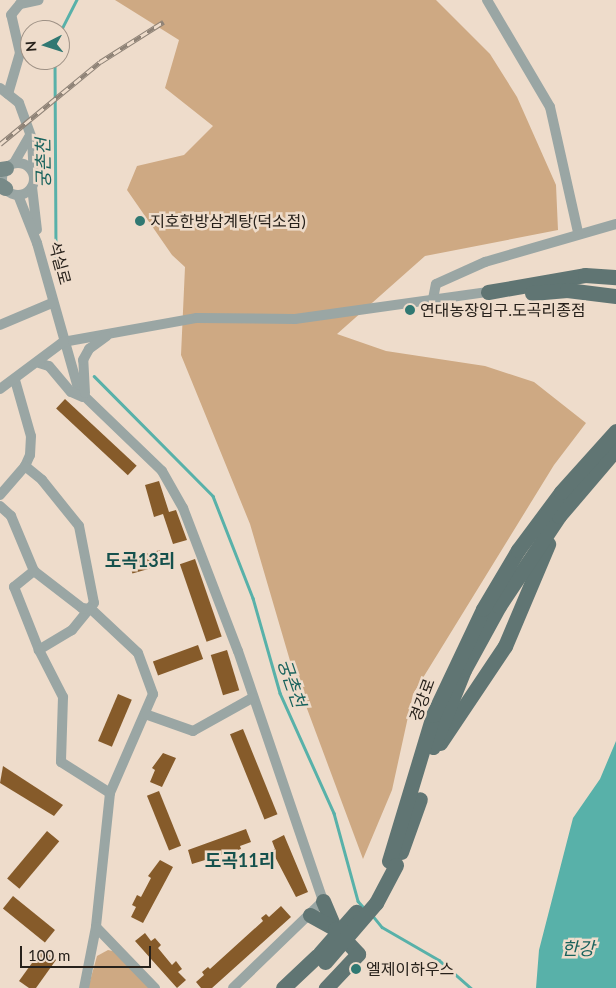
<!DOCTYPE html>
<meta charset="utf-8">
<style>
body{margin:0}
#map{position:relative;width:616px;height:988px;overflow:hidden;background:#eedccb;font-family:Lato,"Noto Sans KR",sans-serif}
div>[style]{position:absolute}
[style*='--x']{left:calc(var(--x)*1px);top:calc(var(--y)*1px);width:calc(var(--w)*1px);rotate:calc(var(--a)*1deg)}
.green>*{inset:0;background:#cea983}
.water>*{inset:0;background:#58b1a9}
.stream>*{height:2.5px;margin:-1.25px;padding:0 1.25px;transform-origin:1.25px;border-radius:1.25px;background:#58b1a9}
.building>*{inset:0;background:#865b2a;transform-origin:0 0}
.street>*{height:10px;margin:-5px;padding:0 5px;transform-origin:5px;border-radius:5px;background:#9aa6a4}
.street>.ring{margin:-5px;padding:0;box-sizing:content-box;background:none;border:10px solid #9aa6a4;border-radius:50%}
.secondary>*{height:15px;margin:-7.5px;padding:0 7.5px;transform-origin:7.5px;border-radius:7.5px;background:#788a88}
.primary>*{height:15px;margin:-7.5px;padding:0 7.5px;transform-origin:7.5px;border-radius:7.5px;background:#607573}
.rail>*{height:4.5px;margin-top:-2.25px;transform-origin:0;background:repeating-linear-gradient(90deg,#eedccb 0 8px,#8e8276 0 16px);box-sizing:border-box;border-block:1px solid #8e8276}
.primary-bridge>*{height:15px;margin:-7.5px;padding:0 7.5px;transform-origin:7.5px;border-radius:7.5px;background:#607573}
.dots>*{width:14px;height:14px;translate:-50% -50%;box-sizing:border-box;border:2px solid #eedccb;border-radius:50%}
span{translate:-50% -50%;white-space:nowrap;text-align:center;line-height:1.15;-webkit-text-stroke:5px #eedccb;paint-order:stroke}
.poi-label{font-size:16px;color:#27211b}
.left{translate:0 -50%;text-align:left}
.street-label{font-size:16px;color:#27211b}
.water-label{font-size:18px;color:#18625c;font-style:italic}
.neighbourhood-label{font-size:18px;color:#15514d;font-weight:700}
.north{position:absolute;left:20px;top:20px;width:50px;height:50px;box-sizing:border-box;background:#eedccb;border:1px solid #9e9185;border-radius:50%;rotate:265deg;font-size:14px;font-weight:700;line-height:20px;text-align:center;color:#27211b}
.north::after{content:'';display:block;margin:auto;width:18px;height:22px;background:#307872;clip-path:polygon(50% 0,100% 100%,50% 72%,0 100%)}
.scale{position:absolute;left:20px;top:946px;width:131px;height:22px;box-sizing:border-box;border:2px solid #27211b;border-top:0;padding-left:6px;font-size:15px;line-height:18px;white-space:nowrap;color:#27211b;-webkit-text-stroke:4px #eedccb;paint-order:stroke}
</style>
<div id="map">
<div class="green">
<div style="clip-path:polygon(115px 0,436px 0,490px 54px,517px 97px,556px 185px,558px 230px,425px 256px,337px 334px,386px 351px,485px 366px,534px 382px,586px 423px,554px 465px,413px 694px,392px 790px,363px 859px,293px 671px,250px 524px,181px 355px,185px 267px,172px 255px,127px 190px,137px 166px,184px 155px,213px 126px,165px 88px,179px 40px)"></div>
<div style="clip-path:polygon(108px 950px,117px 952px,150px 988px,88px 988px,97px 956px)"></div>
</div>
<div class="water">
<div style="clip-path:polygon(616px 741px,616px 988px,536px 988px,539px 950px,573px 818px,600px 779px)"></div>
</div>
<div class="stream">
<div style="--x:60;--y:32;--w:36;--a:-63"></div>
<div style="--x:55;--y:60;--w:205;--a:89.7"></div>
<div style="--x:94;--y:376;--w:169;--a:45.2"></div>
<div style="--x:213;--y:496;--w:110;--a:68.6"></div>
<div style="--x:253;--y:598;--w:99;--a:74.1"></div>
<div style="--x:280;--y:693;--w:132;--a:65.8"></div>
<div style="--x:334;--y:813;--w:91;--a:74.7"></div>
<div style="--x:358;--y:901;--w:11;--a:49"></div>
<div style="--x:373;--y:916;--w:14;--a:51"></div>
<div style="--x:382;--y:927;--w:66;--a:30.1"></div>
<div style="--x:439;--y:960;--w:43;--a:41.2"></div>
</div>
<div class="building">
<div style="left:65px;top:399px;width:98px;height:13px;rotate:43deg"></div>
<div style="clip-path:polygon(159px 481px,169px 512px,176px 510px,187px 540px,173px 544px,163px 514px,154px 517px,145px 485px)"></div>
<div style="left:160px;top:550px;width:15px;height:33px;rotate:74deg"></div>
<div style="left:195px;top:559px;width:82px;height:16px;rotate:71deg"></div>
<div style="left:198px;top:645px;width:15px;height:48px;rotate:70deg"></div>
<div style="left:227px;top:650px;width:42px;height:17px;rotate:73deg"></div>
<div style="left:118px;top:694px;width:15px;height:51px;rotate:23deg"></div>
<div style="left:243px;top:729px;width:92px;height:14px;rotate:68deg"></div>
<div style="clip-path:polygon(163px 753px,176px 758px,162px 787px,150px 782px,155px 770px,152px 768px)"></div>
<div style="clip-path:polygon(3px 766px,63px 805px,54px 816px,0 783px)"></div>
<div style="left:159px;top:791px;width:59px;height:13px;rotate:68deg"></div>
<div style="clip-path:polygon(246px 829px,251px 842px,240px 846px,241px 849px,192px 864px,188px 850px)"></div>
<div style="left:47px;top:831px;width:16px;height:62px;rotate:40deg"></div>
<div style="clip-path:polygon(284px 835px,308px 892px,296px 897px,272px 851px,275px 849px,272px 841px)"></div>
<div style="clip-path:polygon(160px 860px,173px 867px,143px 923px,131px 917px,136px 907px,132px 905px,137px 895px,141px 897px,151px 878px,148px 876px)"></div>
<div style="left:13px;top:896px;width:54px;height:16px;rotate:39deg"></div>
<div style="clip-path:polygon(281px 906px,291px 917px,212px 988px,201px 988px,196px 982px,204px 975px,202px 972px,208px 967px,210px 969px,263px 921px,261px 918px,266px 914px,269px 917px)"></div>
<div style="clip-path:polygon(145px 933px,151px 941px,155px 938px,161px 945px,158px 948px,172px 965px,176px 961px,182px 969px,178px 972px,186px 980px,177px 988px,135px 941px)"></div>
<div style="clip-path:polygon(42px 949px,56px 960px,36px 988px,29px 988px,19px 981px)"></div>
</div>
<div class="street">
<div style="--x:487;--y:0;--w:124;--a:59.5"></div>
<div style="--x:550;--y:107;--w:128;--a:77.4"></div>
<div style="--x:0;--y:88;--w:24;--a:38"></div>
<div style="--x:19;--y:103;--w:38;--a:70"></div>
<div style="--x:32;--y:139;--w:34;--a:87"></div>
<div style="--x:8;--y:94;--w:43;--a:-73.7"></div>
<div style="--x:20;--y:53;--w:39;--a:-103"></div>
<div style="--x:11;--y:15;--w:14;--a:-51"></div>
<div style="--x:20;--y:4;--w:19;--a:-12"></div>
<div class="ring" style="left:2px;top:163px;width:22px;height:22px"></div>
<div style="--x:14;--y:163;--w:30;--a:-60"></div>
<div style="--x:32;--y:187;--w:43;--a:83.4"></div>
<div style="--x:18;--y:195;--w:52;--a:68.4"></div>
<div style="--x:37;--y:243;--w:154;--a:74.2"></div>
<div style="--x:79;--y:391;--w:115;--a:43.9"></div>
<div style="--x:162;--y:471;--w:43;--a:60.4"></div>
<div style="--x:183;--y:508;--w:153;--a:69"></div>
<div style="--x:238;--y:651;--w:264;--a:71.2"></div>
<div style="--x:323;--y:901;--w:125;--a:136"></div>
<div style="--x:433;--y:299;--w:15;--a:-79"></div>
<div style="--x:436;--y:284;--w:54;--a:-24.2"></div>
<div style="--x:485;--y:262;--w:136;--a:-16.2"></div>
<div style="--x:0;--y:325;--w:56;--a:-22.9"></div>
<div style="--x:63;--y:342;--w:136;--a:-10.2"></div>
<div style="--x:197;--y:318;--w:98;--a:0.6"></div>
<div style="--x:295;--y:319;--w:195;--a:-8"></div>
<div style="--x:39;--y:363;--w:10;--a:17"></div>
<div style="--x:49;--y:366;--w:34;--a:50"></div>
<div style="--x:71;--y:392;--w:13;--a:23"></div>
<div style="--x:15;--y:380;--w:58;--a:74.1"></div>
<div style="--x:31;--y:436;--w:19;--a:93"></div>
<div style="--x:30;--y:455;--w:12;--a:114"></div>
<div style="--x:25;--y:466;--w:22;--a:39"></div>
<div style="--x:42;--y:480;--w:59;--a:51.2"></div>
<div style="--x:79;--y:526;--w:78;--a:79"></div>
<div style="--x:94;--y:603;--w:35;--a:129"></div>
<div style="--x:72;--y:630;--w:39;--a:149"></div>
<div style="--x:39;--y:650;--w:68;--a:-111.6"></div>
<div style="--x:14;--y:587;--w:26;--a:-39"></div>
<div style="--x:0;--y:389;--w:79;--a:-36.7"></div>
<div style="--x:85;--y:393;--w:33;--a:-93"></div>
<div style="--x:83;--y:360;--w:13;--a:-61"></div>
<div style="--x:89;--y:349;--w:22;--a:-36"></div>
<div style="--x:0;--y:495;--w:38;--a:-49"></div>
<div style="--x:0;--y:506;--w:15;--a:42"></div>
<div style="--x:11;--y:516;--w:60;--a:67.3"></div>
<div style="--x:34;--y:571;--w:61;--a:37.6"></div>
<div style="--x:82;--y:608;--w:9;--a:6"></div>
<div style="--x:91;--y:609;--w:64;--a:43.1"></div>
<div style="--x:138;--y:653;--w:44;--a:69.9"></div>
<div style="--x:153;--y:694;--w:108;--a:113.5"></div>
<div style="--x:110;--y:793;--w:135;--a:96"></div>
<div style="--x:96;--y:927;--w:62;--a:101.1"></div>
<div style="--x:39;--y:650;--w:53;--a:62.9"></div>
<div style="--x:63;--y:697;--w:65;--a:91.8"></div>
<div style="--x:61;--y:762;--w:58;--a:32.3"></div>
<div style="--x:145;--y:714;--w:51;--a:19.5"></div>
<div style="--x:193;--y:731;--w:68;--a:-29.2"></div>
<div style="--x:96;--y:927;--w:85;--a:46"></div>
</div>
<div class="secondary">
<div style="--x:0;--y:169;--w:6;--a:-9"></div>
<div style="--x:0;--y:185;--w:6;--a:31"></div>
</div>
<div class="primary">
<div style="--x:488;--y:292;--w:98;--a:-9.9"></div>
<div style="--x:585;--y:275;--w:31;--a:4"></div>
<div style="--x:532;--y:293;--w:35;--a:-5"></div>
<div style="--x:567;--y:290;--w:49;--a:7"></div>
<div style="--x:440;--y:743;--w:117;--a:-56.2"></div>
<div style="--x:505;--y:646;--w:111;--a:-67.1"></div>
<div style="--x:433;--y:747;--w:83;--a:-68.1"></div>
<div style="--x:464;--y:670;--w:73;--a:-61.3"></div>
<div style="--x:499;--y:606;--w:108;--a:-56.3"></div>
<div style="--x:559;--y:516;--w:88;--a:-49.6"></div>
<div style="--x:401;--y:852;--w:56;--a:-70.3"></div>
<div style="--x:389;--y:861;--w:152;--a:-73.2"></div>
<div style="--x:433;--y:715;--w:117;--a:-64.7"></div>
<div style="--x:483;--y:609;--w:69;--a:-59.3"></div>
<div style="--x:518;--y:550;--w:72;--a:-53.4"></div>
<div style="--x:561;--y:492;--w:82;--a:-48"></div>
<div style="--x:323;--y:901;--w:30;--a:67"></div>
<div style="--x:310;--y:915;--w:29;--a:29"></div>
<div style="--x:335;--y:929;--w:34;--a:47"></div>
<div style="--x:358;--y:954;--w:47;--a:133.3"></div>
<div style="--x:283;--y:988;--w:47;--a:-43.3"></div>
</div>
<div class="rail">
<div style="--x:0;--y:144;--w:129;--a:-39.4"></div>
<div style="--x:100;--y:62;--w:75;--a:-32.4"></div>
</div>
<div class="primary-bridge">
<div style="--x:320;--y:953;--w:55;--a:-48.7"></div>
<div style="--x:325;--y:962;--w:78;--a:-49.2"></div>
<div style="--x:376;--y:903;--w:43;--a:-62.2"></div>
</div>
<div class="dots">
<div style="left:140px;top:221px;background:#307872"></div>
<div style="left:410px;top:310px;background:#307872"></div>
<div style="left:356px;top:969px;background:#307872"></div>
</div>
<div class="poi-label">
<span class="left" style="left:150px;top:221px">지호한방삼계탕(덕소점)</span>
<span class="left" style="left:420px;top:310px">연대농장입구.도곡리종점</span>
<span class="left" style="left:366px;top:969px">엘제이하우스</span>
</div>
<div class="street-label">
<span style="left:60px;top:263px;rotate:75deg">석실로</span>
<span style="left:422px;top:700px;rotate:-70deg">경강로</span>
</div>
<div class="water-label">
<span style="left:43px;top:163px;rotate:-91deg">궁촌천</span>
<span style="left:292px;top:683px;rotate:71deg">궁촌천</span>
<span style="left:578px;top:948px">한강</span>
</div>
<div class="neighbourhood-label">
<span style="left:140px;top:560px">도곡13리</span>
<span style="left:240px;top:860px">도곡11리</span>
</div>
<div class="north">N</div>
<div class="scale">100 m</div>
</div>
